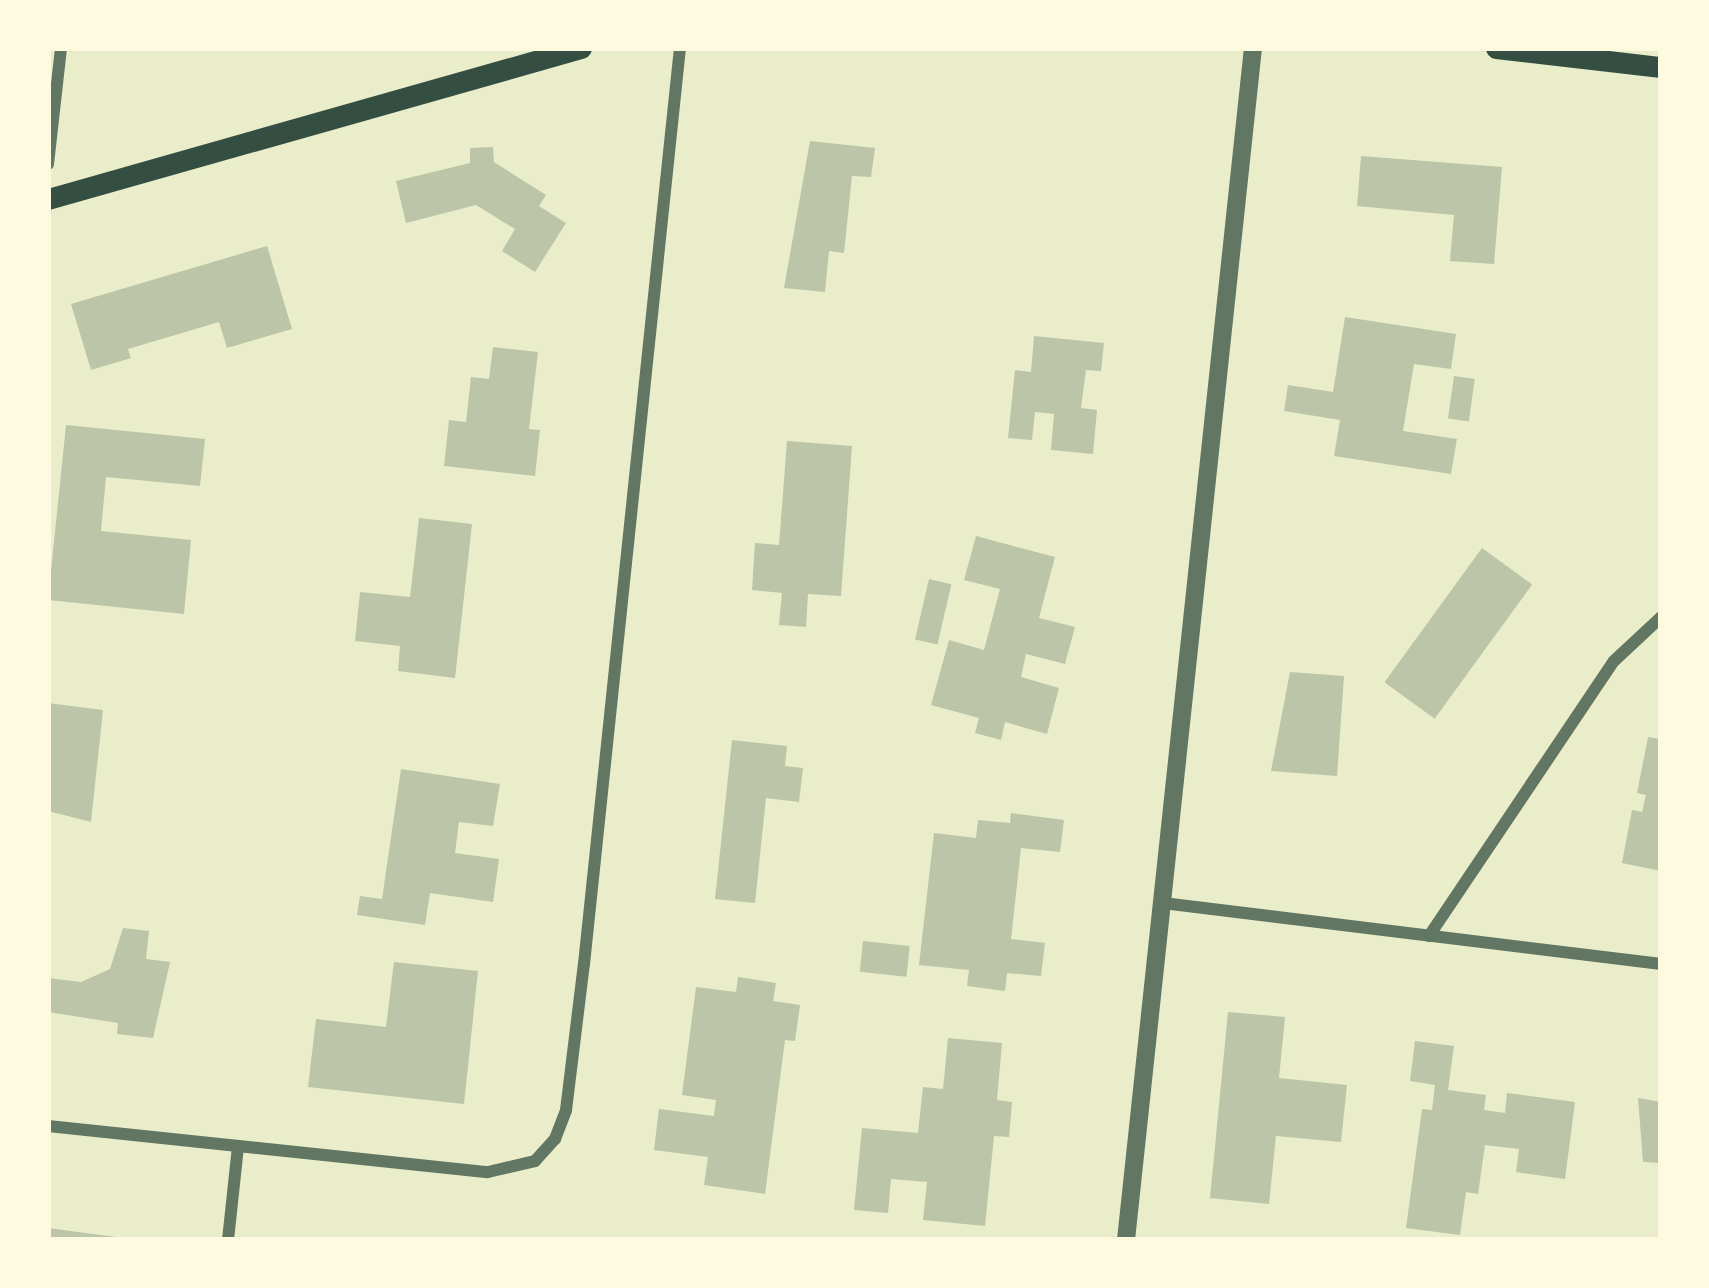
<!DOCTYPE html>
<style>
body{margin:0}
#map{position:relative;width:1709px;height:1288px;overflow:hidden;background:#e9edc9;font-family:Literata,serif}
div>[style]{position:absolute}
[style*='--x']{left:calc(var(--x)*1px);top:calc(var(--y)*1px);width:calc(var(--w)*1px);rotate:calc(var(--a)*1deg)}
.building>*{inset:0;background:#bcc5a7;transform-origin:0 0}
.minor>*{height:12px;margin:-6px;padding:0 6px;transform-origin:6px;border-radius:6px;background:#617663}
.tertiary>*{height:18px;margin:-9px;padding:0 9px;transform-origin:9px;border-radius:9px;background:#617663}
.secondary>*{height:21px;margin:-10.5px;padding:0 10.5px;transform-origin:10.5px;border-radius:10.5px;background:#344e41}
span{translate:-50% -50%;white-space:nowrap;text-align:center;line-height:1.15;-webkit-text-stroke:9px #fefae0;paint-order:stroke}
.frame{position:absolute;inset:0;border:51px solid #fefae0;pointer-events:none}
</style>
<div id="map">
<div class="building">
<div style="clip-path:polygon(810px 141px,875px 148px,871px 177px,852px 176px,844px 253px,829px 251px,825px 292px,784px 288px)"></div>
<div style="clip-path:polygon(493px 147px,494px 162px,546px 195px,539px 206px,566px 223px,535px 272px,502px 251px,515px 229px,476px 205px,406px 223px,396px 181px,470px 163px,470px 148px)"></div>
<div style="clip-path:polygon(1361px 156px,1502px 167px,1494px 264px,1450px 261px,1454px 215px,1357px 206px)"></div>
<div style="clip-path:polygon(267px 246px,292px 329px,227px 348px,219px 322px,128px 349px,131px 358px,91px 370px,71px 304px)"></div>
<div style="clip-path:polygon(1345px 317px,1456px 334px,1451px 369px,1414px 364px,1403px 431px,1457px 439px,1451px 474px,1334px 456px,1340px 420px,1284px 411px,1288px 385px,1333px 392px)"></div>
<div style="clip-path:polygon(1034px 336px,1104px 343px,1101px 371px,1086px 370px,1081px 408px,1097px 410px,1093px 454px,1051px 450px,1054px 414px,1035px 412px,1032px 440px,1008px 438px,1015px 370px,1031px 372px)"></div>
<div style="clip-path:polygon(493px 347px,538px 352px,529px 429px,540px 430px,535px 476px,444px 466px,449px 420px,466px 422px,471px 377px,489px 379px)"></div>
<div style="left:1454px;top:376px;width:21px;height:43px;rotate:8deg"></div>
<div style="clip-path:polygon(66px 425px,205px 439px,200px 486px,106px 477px,101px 531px,191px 540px,184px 614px,48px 600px)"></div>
<div style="clip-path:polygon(787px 441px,852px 446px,841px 596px,808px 594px,806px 627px,779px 625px,782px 593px,752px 590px,755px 543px,779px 545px)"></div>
<div style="clip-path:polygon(419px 518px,472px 524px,455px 678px,398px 671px,400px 646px,355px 641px,360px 592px,410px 597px)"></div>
<div style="clip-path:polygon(976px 536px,1055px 557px,1039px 618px,1075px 627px,1065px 664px,1026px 654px,1021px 677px,1059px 688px,1047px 734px,1005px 722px,1001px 740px,975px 733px,979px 718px,931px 705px,949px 640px,984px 650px,1000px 589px,964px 580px)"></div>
<div style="left:1482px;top:548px;width:62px;height:166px;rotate:36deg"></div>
<div style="left:929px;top:579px;width:23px;height:62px;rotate:13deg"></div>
<div style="clip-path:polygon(1290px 672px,1344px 676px,1337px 776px,1271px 771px)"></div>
<div style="clip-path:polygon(48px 703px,103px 710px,91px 822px,48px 811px)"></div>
<div style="clip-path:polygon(1648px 737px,1661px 739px,1661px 871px,1622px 863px,1632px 810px,1642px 812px,1646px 795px,1637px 793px)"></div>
<div style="clip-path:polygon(732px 740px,787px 746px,785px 766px,803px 768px,799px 802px,766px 798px,755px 903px,715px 899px)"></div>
<div style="clip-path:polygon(401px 769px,500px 784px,493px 826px,459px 822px,455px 853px,499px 859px,493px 902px,430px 893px,425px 925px,357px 915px,360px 896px,382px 899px)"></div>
<div style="clip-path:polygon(1011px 813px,1064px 820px,1060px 852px,1021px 848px,1011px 939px,1045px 943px,1041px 976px,1007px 973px,1005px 991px,967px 986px,969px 970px,919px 965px,934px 833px,976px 838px,978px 820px,1010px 823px)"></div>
<div style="clip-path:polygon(123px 928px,149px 931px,146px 959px,170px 962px,153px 1038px,117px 1034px,118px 1023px,48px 1012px,48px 978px,81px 982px,110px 969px)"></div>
<div style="left:863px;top:941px;width:47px;height:31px;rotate:6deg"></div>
<div style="clip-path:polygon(394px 962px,478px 971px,464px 1104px,308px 1087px,316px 1019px,386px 1027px)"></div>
<div style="clip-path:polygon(738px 977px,776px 983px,773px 1001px,800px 1005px,795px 1041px,785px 1040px,765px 1194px,704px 1185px,708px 1157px,654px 1150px,659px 1109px,714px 1116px,716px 1100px,682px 1095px,696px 987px,736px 992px)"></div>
<div style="clip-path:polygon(1228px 1012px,1285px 1017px,1279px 1078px,1347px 1085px,1341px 1142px,1276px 1136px,1269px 1204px,1210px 1198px)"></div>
<div style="clip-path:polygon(948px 1038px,1002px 1043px,997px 1100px,1012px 1102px,1009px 1137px,994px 1136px,985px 1226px,923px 1220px,927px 1182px,891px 1179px,888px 1213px,854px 1210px,862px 1128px,918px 1133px,923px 1087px,943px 1089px)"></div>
<div style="clip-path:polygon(1415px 1041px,1454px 1046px,1448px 1090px,1486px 1095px,1484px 1110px,1505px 1113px,1507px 1093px,1575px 1102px,1565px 1179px,1516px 1172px,1519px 1149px,1485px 1145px,1478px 1194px,1466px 1192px,1460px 1235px,1406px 1228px,1422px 1109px,1432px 1110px,1435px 1085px,1410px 1081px)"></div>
<div style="clip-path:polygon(1638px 1098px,1661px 1102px,1661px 1163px,1643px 1162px)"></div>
<div style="clip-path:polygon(48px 1228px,116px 1237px,116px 1240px,48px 1240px)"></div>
</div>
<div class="minor">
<div style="--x:48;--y:164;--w:117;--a:-83.6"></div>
<div style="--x:1163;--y:903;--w:502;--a:6.98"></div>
<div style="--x:1429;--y:936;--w:331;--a:-56.1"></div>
<div style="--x:1614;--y:661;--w:64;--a:-43.1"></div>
<div style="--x:48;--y:1126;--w:442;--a:6"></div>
<div style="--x:488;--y:1172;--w:48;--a:-13.2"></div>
<div style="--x:535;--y:1161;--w:30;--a:-48"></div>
<div style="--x:555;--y:1139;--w:31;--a:-69"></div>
<div style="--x:566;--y:1110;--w:147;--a:-83"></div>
<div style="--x:584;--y:964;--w:921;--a:-84.02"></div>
<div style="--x:228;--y:1240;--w:94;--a:-83.9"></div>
</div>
<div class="tertiary">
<div style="--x:1126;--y:1240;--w:1199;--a:-83.92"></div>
</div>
<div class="secondary">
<div style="--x:1496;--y:48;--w:166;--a:6.6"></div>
<div style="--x:48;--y:199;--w:554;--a:-15.82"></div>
</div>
<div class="frame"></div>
</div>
